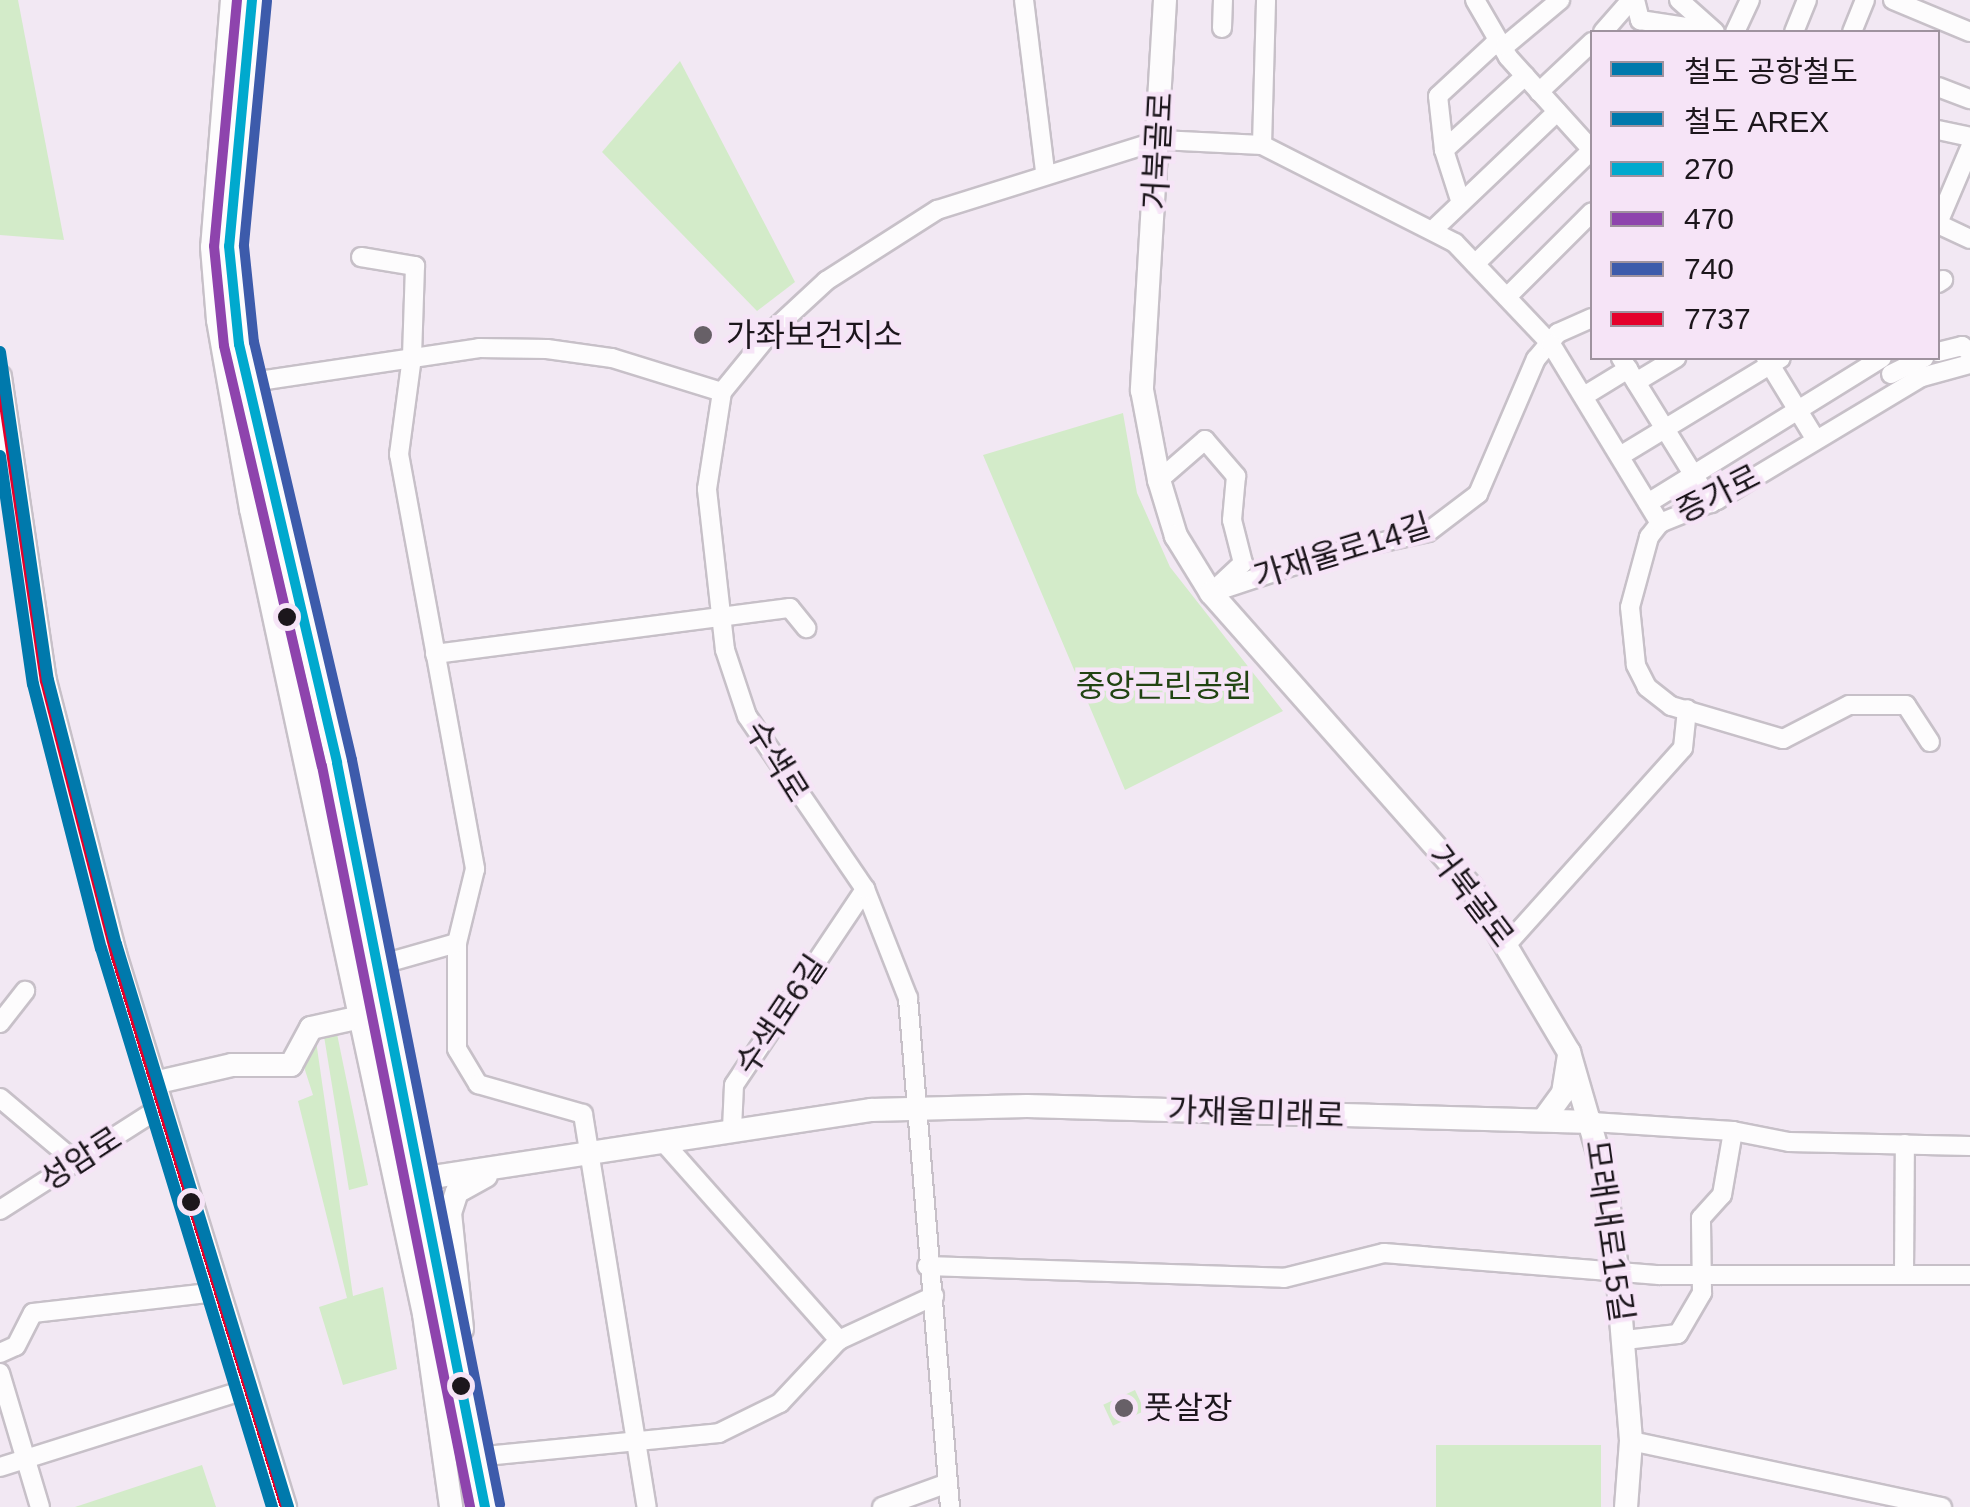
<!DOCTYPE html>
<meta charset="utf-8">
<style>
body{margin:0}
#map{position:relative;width:1970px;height:1507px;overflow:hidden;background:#f2e8f3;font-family:Arial,"Noto Sans KR",sans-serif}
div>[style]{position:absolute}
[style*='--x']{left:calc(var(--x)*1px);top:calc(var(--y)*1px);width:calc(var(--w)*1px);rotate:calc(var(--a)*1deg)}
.green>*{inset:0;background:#d3ebc9;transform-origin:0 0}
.roads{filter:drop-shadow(2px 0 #c7c0c8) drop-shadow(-2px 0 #c7c0c8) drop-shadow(0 2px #c7c0c8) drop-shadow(0 -2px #c7c0c8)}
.minor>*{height:18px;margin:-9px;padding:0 9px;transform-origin:9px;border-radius:9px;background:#fdfcfd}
.major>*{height:22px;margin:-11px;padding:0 11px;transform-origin:11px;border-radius:11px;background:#fdfcfd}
.bus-1>*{height:10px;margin:-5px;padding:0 5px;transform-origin:5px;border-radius:5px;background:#00a9ce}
.bus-2>*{height:10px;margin:-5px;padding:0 5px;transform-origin:5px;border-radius:5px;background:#8e44ad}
.bus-3>*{height:10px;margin:-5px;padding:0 5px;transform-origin:5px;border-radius:5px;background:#3d5bab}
.bus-4>*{height:10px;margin:-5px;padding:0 5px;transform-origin:5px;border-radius:5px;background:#e4002b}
.rail-1>*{height:12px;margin:-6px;padding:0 6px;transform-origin:6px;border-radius:6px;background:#0079ac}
.rail-2>*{height:12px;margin:-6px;padding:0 6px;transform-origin:6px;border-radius:6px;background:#0079ac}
.dots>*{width:28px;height:28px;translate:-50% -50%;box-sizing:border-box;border:5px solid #f6e4f7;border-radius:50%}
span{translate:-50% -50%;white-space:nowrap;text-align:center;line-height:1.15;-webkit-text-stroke:9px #f6e4f7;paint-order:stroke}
.street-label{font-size:32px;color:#1c161c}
.poi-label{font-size:32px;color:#1c161c}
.left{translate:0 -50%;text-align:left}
.park-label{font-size:32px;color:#214412}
.legend{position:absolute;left:1590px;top:30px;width:350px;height:330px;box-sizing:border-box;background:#f6e4f7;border:2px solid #9f929f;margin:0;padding:12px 18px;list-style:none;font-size:30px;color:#1c161c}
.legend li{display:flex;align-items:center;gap:20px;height:50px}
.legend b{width:50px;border:2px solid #9f929f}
</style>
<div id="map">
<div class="green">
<div style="clip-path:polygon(0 0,18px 0,64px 240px,0 235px)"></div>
<div style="clip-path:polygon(680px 61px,795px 282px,757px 311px,602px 152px)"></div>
<div style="clip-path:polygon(1123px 413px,1137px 493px,1170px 567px,1283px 711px,1125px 790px,983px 455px)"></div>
<div style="clip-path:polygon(336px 1029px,368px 1185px,349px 1190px,323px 1030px)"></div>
<div style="clip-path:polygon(315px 1034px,353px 1296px,383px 1287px,397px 1369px,343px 1385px,319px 1307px,347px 1298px,298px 1101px,313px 1095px,304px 1067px)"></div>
<div style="left:1135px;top:1390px;width:23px;height:35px;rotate:65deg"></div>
<div style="left:1436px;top:1445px;width:165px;height:62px"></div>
<div style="clip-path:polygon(202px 1465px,216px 1507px,75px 1507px)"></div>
</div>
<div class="roads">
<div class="minor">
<div style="--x:1024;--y:0;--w:173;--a:83"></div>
<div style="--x:1475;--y:0;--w:66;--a:59.9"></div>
<div style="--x:1508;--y:57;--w:125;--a:47.9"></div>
<div style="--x:1635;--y:0;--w:21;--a:76"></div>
<div style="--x:1640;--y:20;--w:53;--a:8.7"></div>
<div style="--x:1679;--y:0;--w:48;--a:41.6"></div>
<div style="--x:1893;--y:0;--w:83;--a:22.6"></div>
<div style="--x:1222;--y:28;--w:28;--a:-88"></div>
<div style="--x:1603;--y:32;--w:43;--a:-48.8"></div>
<div style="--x:1735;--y:32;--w:35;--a:-65"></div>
<div style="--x:1794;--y:32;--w:35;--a:-68"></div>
<div style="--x:1852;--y:32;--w:35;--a:-68"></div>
<div style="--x:1938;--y:87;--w:34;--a:21"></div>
<div style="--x:1539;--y:92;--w:73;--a:-43.3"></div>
<div style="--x:1938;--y:130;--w:33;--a:12"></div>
<div style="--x:1262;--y:145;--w:145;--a:-88.4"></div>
<div style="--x:1444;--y:150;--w:110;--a:-42.4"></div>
<div style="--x:1461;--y:203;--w:56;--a:-107.8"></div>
<div style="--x:1444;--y:150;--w:54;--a:-96.3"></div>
<div style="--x:1438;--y:96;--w:75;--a:-42.8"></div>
<div style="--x:1493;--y:45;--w:12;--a:5"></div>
<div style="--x:1505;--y:46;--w:72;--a:-39.9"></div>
<div style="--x:1938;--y:223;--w:82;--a:-66.9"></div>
<div style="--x:1938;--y:224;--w:35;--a:25"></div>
<div style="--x:1434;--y:229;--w:170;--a:-43.6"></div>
<div style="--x:361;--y:257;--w:55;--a:9.5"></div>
<div style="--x:415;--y:266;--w:91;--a:91.9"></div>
<div style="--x:412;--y:357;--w:98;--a:97.6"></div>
<div style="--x:399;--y:454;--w:422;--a:79.6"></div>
<div style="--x:475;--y:869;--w:76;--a:103.7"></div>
<div style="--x:457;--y:943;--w:106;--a:90"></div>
<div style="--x:457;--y:1049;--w:41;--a:59"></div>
<div style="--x:478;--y:1084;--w:109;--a:15.9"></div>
<div style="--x:583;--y:1114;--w:398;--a:80.8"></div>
<div style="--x:1475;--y:264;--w:163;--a:-44.3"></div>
<div style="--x:1938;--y:283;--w:6;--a:-31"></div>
<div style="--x:1507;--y:297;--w:120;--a:-45"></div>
<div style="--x:1938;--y:352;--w:25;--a:-14"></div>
<div style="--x:1962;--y:346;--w:10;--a:37"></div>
<div style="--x:1621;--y:358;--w:171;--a:58.2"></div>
<div style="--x:1766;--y:358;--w:96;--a:58.6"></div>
<div style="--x:1891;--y:374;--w:37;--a:-26"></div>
<div style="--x:1636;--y:382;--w:47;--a:-31"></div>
<div style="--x:239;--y:384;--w:243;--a:-8.5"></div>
<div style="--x:479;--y:348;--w:68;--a:0.8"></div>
<div style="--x:547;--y:349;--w:66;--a:7.9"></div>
<div style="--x:612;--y:358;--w:115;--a:17.2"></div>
<div style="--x:1584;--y:396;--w:52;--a:-31.5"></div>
<div style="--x:1620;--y:456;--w:188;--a:-31.3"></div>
<div style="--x:1159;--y:480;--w:61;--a:-41"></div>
<div style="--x:1205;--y:440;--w:48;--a:49.3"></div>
<div style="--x:1236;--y:476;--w:44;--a:95.2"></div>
<div style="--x:1232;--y:520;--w:44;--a:75.7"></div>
<div style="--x:1243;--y:563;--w:37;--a:137"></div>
<div style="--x:1648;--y:503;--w:275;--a:-31.8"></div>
<div style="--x:1211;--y:593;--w:124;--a:-18.3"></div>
<div style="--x:1329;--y:554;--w:101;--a:-12.5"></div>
<div style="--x:1428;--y:532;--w:63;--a:-37.2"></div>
<div style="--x:1478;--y:494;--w:147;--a:-66.8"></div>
<div style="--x:1536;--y:359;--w:34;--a:-50"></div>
<div style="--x:1558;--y:333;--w:37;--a:-24"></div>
<div style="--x:435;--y:654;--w:358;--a:-7.4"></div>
<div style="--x:790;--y:608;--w:26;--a:51"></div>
<div style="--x:1930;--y:742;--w:44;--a:-123"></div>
<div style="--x:1906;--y:705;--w:57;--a:180"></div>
<div style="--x:1849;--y:705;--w:74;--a:152.7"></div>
<div style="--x:1783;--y:739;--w:117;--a:-163.6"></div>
<div style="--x:1671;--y:706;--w:31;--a:-142"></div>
<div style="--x:1647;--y:687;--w:25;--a:-117"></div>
<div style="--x:1636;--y:665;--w:58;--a:-95.9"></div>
<div style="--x:1630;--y:607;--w:73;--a:-74.8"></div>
<div style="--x:1649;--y:537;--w:18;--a:-52"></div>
<div style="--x:1660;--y:523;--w:61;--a:-22"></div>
<div style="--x:1717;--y:500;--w:239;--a:-31"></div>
<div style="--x:1922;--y:377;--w:50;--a:-15.2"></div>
<div style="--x:1508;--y:943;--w:262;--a:-48.1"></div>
<div style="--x:1683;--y:748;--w:39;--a:-84"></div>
<div style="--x:376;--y:966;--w:84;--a:-15.9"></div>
<div style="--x:0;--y:1023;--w:41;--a:-52"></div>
<div style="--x:0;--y:1098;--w:99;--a:40.1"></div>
<div style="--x:1592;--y:1122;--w:141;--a:3.7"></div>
<div style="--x:1733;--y:1131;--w:57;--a:11.1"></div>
<div style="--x:1789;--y:1142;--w:181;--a:1.3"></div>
<div style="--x:732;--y:1129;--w:44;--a:-87.4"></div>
<div style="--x:734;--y:1085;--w:236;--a:-56.2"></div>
<div style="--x:666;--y:1145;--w:261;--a:48.4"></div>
<div style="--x:0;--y:1210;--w:191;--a:-32.6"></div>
<div style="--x:927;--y:1266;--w:357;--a:1.9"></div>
<div style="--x:1284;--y:1278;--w:103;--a:-14"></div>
<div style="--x:1384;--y:1253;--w:276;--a:4.6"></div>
<div style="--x:1659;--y:1275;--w:311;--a:0"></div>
<div style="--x:1904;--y:1274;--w:130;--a:-89.6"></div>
<div style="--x:1625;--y:1340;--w:53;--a:-6.5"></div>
<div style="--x:1678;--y:1334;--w:48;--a:-59.7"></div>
<div style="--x:1702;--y:1293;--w:75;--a:-90.8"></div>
<div style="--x:1701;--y:1218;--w:31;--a:-48"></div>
<div style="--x:1722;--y:1195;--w:65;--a:-80.2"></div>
<div style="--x:0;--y:1353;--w:17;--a:-24"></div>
<div style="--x:16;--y:1346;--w:37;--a:-63"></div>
<div style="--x:33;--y:1313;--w:184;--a:-6.5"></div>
<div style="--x:0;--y:1373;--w:140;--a:73.4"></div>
<div style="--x:1631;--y:1441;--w:318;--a:12"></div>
<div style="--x:475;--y:1457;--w:245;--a:-5.6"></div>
<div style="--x:719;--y:1433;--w:68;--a:-26.2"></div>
<div style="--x:780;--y:1403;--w:86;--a:-46.9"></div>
<div style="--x:839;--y:1340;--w:105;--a:-24.9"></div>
<div style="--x:0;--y:1467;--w:259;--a:-17.5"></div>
<div style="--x:882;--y:1507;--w:70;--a:-20"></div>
<div style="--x:950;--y:1507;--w:511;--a:-94.72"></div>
<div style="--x:908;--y:998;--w:117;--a:-111.5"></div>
<div style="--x:865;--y:889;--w:209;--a:-124.3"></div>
<div style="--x:747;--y:716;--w:70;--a:-108.4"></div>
<div style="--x:725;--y:650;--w:162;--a:-96.4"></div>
<div style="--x:707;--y:489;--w:98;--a:-81.2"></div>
<div style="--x:722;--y:392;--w:77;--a:-50.8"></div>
<div style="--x:771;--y:332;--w:75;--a:-42.8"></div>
<div style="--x:826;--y:281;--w:132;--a:-32.6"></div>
<div style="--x:937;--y:210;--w:234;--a:-17.4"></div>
<div style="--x:1160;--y:140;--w:102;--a:2.8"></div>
<div style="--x:1262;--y:145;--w:216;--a:26.9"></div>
<div style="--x:1455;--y:243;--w:139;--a:46.5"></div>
<div style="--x:1551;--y:344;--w:210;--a:58.7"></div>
</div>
<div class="major">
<div style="--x:232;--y:0;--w:248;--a:94.6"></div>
<div style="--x:212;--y:247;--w:73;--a:85.3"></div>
<div style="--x:218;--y:320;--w:192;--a:80.1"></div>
<div style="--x:251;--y:509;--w:823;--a:77.87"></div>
<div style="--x:424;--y:1314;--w:195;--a:82"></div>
<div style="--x:252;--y:0;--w:247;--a:95.3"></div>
<div style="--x:229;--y:246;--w:99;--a:84.2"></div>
<div style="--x:239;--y:344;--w:430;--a:76.8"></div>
<div style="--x:337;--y:763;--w:759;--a:78.75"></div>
<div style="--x:1165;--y:0;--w:391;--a:93.4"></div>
<div style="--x:1142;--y:390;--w:92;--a:79.3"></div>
<div style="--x:1159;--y:480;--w:59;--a:73.1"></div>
<div style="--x:1176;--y:536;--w:67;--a:58.4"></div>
<div style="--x:1211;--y:593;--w:392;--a:48.5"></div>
<div style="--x:1471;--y:887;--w:192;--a:59.3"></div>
<div style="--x:1569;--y:1052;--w:130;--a:73.9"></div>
<div style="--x:1605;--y:1177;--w:94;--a:82.6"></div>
<div style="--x:1617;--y:1270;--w:172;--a:85.3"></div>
<div style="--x:1631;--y:1441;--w:66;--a:94.3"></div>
<div style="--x:0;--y:377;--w:307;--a:81.6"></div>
<div style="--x:45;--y:681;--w:282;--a:75.6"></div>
<div style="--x:115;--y:954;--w:579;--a:72.91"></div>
<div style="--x:154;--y:1083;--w:80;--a:-13"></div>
<div style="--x:232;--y:1065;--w:59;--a:0"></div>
<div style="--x:291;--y:1065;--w:42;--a:-61.6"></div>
<div style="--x:311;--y:1028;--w:51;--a:-12.4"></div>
<div style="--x:1544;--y:1119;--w:32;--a:-54"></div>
<div style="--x:1563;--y:1093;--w:38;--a:-81"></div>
<div style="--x:407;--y:1181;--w:469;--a:-8.7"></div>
<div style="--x:871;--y:1110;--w:156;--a:-1.5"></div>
<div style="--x:1027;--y:1106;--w:565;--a:1.62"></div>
<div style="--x:462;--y:1329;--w:117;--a:-95.9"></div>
<div style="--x:450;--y:1213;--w:22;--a:-72"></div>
<div style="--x:457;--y:1192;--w:33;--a:-29"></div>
</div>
</div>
<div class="bus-1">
<div style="--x:252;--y:0;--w:247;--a:95.3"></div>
<div style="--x:229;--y:246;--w:99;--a:84.2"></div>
<div style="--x:239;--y:344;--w:430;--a:76.8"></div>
<div style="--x:337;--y:763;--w:759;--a:78.75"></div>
</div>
<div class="bus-2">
<div style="--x:237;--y:0;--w:247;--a:95.3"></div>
<div style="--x:214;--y:246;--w:100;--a:84.3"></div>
<div style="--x:224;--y:346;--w:431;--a:76.9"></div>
<div style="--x:322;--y:766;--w:756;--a:78.7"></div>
</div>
<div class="bus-3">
<div style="--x:267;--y:1;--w:246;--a:95.4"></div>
<div style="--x:244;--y:246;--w:97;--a:84.1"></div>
<div style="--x:254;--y:342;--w:429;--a:76.8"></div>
<div style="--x:352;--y:760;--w:759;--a:78.75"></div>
</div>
<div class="bus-4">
<div style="--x:0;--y:377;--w:307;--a:81.6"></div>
<div style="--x:45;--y:681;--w:282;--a:75.6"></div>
<div style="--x:115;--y:954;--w:579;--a:72.91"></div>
</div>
<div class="rail-1">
<div style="--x:0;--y:352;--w:331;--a:81.7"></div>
<div style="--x:48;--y:680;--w:273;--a:75.6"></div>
<div style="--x:116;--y:944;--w:589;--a:73.01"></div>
</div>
<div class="rail-2">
<div style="--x:0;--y:456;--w:230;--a:81.8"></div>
<div style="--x:33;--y:684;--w:273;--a:75.6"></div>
<div style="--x:101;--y:948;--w:585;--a:72.99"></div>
</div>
<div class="dots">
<div style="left:703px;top:335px;background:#676067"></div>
<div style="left:287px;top:617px;background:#1c161c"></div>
<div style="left:191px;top:1202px;background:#1c161c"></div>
<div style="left:461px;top:1386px;background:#1c161c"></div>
<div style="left:1124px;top:1408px;background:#676067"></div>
</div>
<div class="street-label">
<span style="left:1158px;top:151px;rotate:-87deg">거북골로</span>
<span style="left:1718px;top:494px;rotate:-27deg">증가로</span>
<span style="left:1342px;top:551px;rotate:-17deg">가재울로14길</span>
<span style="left:777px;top:761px;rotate:58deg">수색로</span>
<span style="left:1471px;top:896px;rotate:53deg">거북골로</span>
<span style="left:781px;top:1015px;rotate:-56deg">수색로6길</span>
<span style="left:1256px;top:1113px;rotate:2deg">가재울미래로</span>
<span style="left:81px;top:1159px;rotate:-33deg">성암로</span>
<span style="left:1609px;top:1231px;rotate:82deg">모래내로15길</span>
</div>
<div class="poi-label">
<span class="left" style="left:726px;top:335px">가좌보건지소</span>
<span class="left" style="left:1144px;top:1408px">풋살장</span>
</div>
<div class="park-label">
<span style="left:1164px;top:686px">중앙근린공원</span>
</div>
<ul class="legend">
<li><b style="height:12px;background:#0079ac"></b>철도 공항철도</li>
<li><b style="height:12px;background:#0079ac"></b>철도 AREX</li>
<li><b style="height:12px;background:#00a9ce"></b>270</li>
<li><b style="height:12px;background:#8e44ad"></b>470</li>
<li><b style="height:12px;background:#3d5bab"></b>740</li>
<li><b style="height:12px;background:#e4002b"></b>7737</li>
</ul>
</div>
